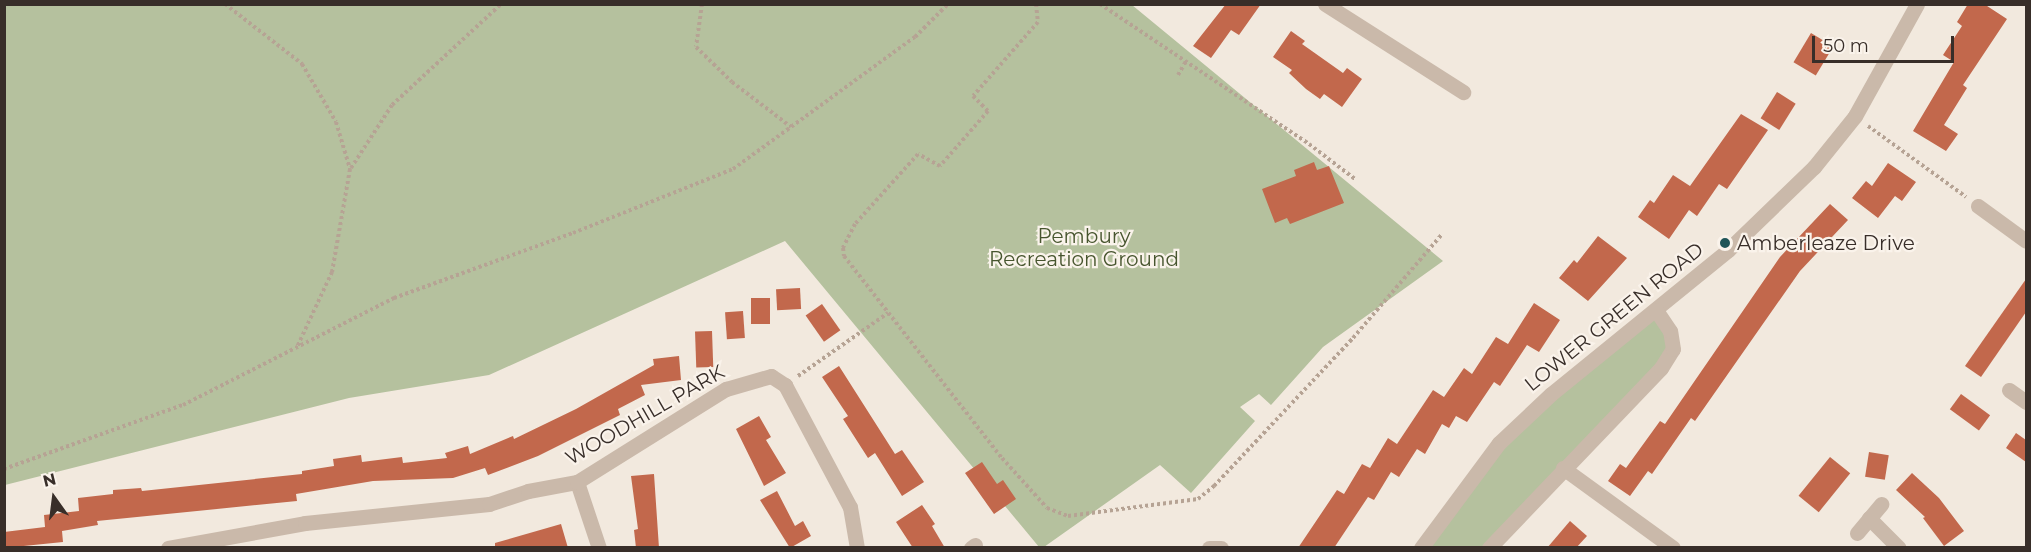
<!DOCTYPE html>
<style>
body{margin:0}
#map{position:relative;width:2031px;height:552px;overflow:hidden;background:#f2e9de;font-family:Montserrat,sans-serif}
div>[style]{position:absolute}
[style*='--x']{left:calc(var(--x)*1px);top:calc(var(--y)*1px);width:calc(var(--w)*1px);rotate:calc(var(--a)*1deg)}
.green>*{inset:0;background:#b5c19e}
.building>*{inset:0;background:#c2684c;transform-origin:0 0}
.path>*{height:4px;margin-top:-2px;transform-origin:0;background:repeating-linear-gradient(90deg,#b6a394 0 3px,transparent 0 6px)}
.minor>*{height:15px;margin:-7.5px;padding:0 7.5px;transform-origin:7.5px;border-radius:7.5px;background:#cab9aa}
.dots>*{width:16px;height:16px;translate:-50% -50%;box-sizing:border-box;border:3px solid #faf3eb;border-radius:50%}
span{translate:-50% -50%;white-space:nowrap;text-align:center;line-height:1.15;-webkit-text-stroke:4.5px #faf3eb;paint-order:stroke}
.park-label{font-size:20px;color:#47552e}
.poi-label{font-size:20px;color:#382e29}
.left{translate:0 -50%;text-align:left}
.street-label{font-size:20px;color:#382e29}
.frame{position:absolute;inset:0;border:6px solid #382e29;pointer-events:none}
.north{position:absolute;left:24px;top:468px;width:60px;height:60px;-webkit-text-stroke:4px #faf3eb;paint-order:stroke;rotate:346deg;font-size:16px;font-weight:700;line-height:24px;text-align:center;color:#382e29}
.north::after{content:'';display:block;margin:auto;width:21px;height:27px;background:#382e29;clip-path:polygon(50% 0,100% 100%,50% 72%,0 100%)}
.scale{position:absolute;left:1812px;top:36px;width:142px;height:27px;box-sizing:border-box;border:3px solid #382e29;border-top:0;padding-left:8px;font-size:18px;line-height:21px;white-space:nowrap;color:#382e29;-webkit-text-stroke:4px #faf3eb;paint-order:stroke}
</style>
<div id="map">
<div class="green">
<div style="clip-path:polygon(5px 5px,1132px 5px,1443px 261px,1323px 347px,1271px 405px,1259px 394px,1240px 407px,1255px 421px,1191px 493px,1160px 465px,1044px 547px,1039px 547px,785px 241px,489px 375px,349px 398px,5px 485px)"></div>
<div style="clip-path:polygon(1656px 310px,1673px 349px,1489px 547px,1421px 548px,1499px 442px)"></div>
</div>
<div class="building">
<div style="clip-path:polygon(1226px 4px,1261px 4px,1239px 35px,1231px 30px,1211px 58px,1193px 46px)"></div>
<div style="clip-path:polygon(1968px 4px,1984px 4px,2007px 19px,1963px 85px,1967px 88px,1944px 125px,1958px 134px,1946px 151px,1913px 131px,1954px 62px,1943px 55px,1962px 26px,1957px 22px)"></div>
<div style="clip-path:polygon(1291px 31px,1305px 41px,1302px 44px,1343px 73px,1347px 68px,1362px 79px,1342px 107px,1324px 94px,1320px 99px,1306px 89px,1289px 73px,1292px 70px,1273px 57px)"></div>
<div style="left:1811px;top:33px;width:26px;height:34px;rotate:31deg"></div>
<div style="left:1777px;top:92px;width:22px;height:31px;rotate:32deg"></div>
<div style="clip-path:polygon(1741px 114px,1768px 130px,1727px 189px,1719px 184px,1697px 216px,1689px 210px,1669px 239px,1638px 217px,1650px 200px,1654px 203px,1673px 175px,1690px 186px)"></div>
<div style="clip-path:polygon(1314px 162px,1317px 170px,1329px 166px,1344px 203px,1290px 224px,1287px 218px,1275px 223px,1262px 189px,1296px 176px,1294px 170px)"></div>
<div style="clip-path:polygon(1888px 163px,1916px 182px,1902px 201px,1895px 196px,1878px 218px,1852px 198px,1866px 181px,1872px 186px)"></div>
<div style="clip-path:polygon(1830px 204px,1848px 220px,1800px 271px,1695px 421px,1691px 418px,1652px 474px,1648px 471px,1630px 496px,1608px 481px,1620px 464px,1626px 468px,1660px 421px,1665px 424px,1780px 257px)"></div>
<div style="clip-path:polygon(1598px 236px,1627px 258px,1588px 301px,1559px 278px,1574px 260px,1577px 263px)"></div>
<div style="clip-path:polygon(2026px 279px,2026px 312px,1981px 377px,1965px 366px)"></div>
<div style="left:800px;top:288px;width:21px;height:24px;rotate:87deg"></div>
<div style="left:751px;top:298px;width:19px;height:26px"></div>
<div style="clip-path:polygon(1534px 303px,1560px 320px,1539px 352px,1527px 345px,1500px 386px,1494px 382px,1467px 422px,1456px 416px,1449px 428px,1442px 424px,1425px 454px,1417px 449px,1399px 477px,1391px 472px,1374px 500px,1368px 497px,1334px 548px,1298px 548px,1337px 490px,1344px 494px,1362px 464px,1370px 468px,1388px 438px,1397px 444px,1433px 390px,1444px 397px,1464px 368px,1472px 374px,1496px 337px,1508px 344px)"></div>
<div style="left:822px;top:304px;width:32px;height:20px;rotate:55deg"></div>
<div style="left:743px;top:311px;width:27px;height:18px;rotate:86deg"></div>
<div style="left:712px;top:331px;width:36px;height:17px;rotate:88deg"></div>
<div style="clip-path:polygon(679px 356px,681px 380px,641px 385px,645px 395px,618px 409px,620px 415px,538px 456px,488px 475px,485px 468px,453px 478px,373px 481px,296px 494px,297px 501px,97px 521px,98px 525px,62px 531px,63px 542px,4px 548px,4px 532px,45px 527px,44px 515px,79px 511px,78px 498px,113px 494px,113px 490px,141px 488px,142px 491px,302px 474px,302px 471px,334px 466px,333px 459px,361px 455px,362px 462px,402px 457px,403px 463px,447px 458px,445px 453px,468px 446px,470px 454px,513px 436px,514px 439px,576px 409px,654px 365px,653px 359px)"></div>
<div style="clip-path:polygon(839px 366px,895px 454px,902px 450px,924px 482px,902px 496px,875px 453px,868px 458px,843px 419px,848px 416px,822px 377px)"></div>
<div style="left:1961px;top:394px;width:36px;height:19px;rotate:36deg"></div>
<div style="clip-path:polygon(759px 416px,771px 437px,766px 440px,786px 473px,764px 486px,736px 429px)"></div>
<div style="clip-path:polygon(2016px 433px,2026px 440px,2026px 462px,2006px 448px)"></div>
<div style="left:1869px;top:452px;width:20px;height:25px;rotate:9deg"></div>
<div style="left:1830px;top:457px;width:26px;height:50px;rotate:39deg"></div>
<div style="clip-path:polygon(982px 462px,997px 484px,1003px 480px,1016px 499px,994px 514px,965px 473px)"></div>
<div style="clip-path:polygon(1912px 473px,1939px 498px,1964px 531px,1944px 546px,1923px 518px,1925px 517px,1896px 490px)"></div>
<div style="clip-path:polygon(654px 474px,659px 548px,636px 548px,634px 530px,638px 529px,631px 476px)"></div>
<div style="clip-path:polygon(777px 491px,795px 526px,803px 521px,811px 536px,790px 548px,760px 500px)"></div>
<div style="clip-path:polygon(922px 505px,935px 524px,932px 526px,945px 548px,913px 548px,896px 522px)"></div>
<div style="clip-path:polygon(1570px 521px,1587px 536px,1576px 548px,1547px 548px)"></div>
<div style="clip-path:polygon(561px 524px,568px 548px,495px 548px,495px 543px)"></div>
</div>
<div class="path">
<div style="--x:225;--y:4;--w:98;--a:37.9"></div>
<div style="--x:302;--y:64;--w:67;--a:59.6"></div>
<div style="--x:336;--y:122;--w:49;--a:73.4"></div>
<div style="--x:350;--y:169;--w:105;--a:99.9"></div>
<div style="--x:332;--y:272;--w:83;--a:115"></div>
<div style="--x:702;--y:4;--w:43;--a:97.9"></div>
<div style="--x:696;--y:47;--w:50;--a:44.2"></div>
<div style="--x:732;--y:82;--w:74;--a:37.3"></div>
<div style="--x:1036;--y:4;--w:18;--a:84"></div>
<div style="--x:1038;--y:22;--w:98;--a:131.3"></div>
<div style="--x:973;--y:96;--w:21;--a:45"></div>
<div style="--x:988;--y:111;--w:73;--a:131.1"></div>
<div style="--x:940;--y:166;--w:25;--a:-151"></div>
<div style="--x:918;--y:154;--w:94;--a:132"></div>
<div style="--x:855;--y:224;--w:27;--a:117"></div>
<div style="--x:843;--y:248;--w:8;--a:83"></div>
<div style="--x:844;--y:256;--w:256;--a:52"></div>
<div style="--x:1002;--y:458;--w:67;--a:48"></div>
<div style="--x:1047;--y:508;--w:22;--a:21"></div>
<div style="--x:1068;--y:516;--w:131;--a:-7.5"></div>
<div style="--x:1198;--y:499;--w:21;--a:-39"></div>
<div style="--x:1214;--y:486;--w:203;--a:-46.8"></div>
<div style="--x:1353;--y:338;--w:137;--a:-49.4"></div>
<div style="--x:1100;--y:4;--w:252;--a:33.8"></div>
<div style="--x:1309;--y:144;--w:58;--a:37.3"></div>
<div style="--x:1178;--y:75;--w:16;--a:-60"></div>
<div style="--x:1868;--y:126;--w:121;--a:35.9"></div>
<div style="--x:351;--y:168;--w:75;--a:-56.9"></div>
<div style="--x:392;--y:105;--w:149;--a:-42.8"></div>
<div style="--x:798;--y:376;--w:110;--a:-35"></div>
<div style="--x:4;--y:469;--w:190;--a:-19.7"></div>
<div style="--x:183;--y:405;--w:237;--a:-26.9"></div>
<div style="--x:394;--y:298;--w:190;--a:-20"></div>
<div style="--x:573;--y:233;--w:172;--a:-21.8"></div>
<div style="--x:733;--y:169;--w:225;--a:-36"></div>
<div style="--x:915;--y:37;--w:47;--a:-45"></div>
</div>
<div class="minor">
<div style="--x:1325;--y:4;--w:164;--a:32.5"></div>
<div style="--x:1978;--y:206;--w:59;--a:36.1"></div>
<div style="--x:2009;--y:390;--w:21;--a:35"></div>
<div style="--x:1563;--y:468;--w:136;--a:36"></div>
<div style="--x:577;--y:482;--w:70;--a:71.6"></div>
<div style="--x:1869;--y:518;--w:42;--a:45"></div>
<div style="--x:1857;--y:533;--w:38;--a:-50"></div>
<div style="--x:168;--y:548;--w:139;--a:-10.3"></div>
<div style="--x:305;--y:523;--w:185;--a:-5.9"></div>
<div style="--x:489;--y:504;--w:41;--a:-18.4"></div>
<div style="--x:528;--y:491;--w:50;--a:-10.4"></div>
<div style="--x:577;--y:482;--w:176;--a:-32"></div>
<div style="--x:726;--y:389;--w:47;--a:-16.1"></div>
<div style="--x:771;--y:376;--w:17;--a:33"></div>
<div style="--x:785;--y:385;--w:138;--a:62"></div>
<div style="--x:850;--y:507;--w:42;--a:80.3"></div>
<div style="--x:971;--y:548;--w:5;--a:-37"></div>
<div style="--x:1209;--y:548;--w:12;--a:0"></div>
<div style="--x:1421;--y:548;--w:131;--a:-53.4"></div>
<div style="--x:1499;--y:443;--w:71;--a:-43.3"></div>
<div style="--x:1551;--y:394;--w:228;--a:-39.1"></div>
<div style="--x:1728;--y:250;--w:120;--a:-44"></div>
<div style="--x:1814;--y:167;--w:65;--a:-51.2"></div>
<div style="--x:1855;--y:116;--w:128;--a:-61"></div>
<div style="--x:1489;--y:548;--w:249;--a:-46.3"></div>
<div style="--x:1661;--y:368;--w:22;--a:-58"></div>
<div style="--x:1673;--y:349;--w:18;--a:-99"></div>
<div style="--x:1670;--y:331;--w:25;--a:-124"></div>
</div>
<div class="dots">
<div style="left:1725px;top:243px;background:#205558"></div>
</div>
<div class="park-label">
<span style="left:1084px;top:248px">Pembury<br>Recreation Ground</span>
</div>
<div class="poi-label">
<span class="left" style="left:1737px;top:243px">Amberleaze Drive</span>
</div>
<div class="street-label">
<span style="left:1614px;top:317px;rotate:-39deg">LOWER GREEN ROAD</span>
<span style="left:645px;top:415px;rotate:-30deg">WOODHILL PARK</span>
</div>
<div class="frame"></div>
<div class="north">N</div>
<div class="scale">50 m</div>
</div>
